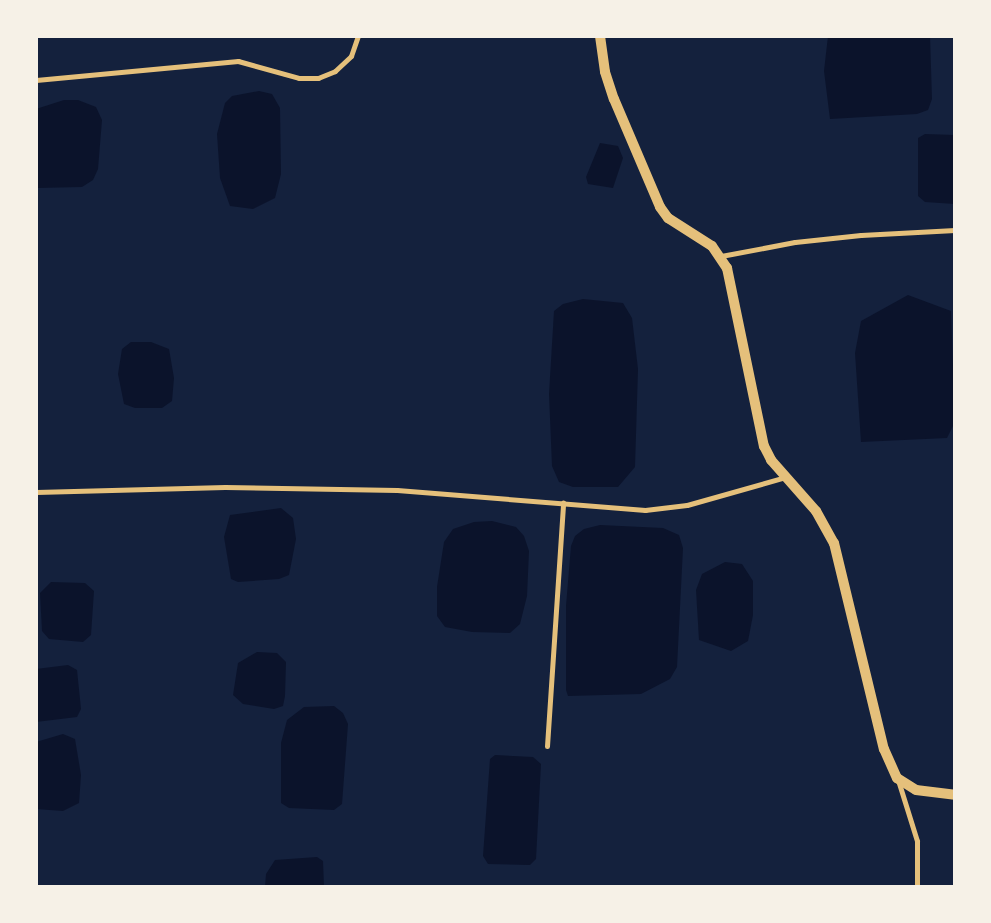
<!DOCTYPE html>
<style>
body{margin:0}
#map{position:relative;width:991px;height:923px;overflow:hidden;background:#14213d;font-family:"Fira Sans Condensed",sans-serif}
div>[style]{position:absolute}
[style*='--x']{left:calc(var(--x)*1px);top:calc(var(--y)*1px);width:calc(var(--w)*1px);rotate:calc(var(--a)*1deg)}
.water>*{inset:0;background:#0b132b}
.minor>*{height:5px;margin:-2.5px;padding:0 2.5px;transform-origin:2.5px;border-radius:2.5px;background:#e5c07b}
.secondary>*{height:10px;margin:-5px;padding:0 5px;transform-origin:5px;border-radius:5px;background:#e5c07b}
span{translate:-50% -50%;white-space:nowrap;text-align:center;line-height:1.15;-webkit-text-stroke:4px #f6f1e7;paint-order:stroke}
.frame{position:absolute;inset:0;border:38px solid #f6f1e7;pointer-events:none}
</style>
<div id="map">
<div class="water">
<div style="clip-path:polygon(828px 36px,930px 36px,932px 99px,928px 110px,917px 114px,830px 119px,824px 71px)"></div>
<div style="clip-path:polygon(259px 91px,272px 94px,280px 108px,281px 174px,275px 198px,253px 209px,230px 206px,220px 178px,217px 134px,225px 103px,232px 96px)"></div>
<div style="clip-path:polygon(64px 100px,78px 100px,96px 107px,102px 120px,98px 169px,93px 180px,82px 187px,37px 188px,36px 109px)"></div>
<div style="clip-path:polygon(925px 134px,955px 135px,955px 204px,925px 202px,918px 196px,918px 138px)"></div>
<div style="clip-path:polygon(600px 143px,618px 146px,623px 158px,613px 188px,588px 184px,586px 177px)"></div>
<div style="clip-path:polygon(908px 295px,951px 311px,955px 422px,947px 438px,861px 442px,855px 353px,861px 321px)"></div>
<div style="clip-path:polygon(583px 299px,623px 303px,632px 318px,638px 369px,635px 467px,618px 487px,573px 487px,559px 482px,552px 466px,549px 394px,554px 311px,563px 304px)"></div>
<div style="clip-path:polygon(131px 342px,151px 342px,169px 349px,174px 378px,172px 401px,162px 408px,135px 408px,124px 404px,118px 374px,122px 349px)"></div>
<div style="clip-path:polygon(281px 508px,293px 518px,296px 539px,289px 575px,279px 579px,238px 582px,231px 579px,224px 537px,230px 515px)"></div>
<div style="clip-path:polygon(492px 521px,516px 527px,524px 536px,529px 551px,527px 596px,520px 624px,510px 633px,472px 632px,445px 627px,437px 616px,437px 587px,444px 542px,453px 529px,474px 522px)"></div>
<div style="clip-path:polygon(600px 525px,663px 528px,679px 535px,683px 548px,677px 667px,670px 679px,641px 694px,568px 696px,566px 690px,566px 606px,571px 546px,575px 536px,584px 529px)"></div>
<div style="clip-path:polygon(725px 562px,742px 564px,753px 581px,753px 615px,748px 641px,731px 651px,699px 640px,696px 590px,702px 574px)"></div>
<div style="clip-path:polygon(51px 582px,85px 583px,94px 591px,91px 635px,83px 642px,49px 639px,42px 631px,40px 593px)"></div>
<div style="clip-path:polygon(257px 652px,277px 653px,286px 662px,285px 696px,283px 706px,274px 709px,243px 704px,233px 695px,238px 663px)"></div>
<div style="clip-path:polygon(68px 665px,77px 670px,81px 709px,77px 717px,36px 722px,36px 669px)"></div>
<div style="clip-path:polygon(334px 706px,343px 713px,348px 724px,342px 804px,334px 810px,289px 808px,281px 803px,281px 743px,287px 720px,304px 707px)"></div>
<div style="clip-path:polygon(63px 734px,75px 739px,81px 775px,79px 803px,63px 811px,36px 809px,36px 742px)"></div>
<div style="clip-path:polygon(495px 755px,533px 757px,541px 764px,536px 859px,530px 865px,488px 864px,483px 856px,490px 759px)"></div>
<div style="clip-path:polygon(317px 857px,323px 861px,324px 887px,265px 887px,266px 874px,275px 860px)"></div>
</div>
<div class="minor">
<div style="--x:36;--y:80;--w:203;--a:-5.4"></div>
<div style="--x:238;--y:61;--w:63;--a:15.6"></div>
<div style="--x:299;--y:78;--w:19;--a:0"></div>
<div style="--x:318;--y:78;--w:18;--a:-22"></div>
<div style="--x:335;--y:71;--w:22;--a:-43"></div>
<div style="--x:351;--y:56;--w:21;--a:-71"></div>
<div style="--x:721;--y:256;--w:75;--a:-10.7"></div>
<div style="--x:795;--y:242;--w:66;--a:-6.1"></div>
<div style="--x:861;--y:235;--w:94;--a:-3"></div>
<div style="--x:36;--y:492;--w:189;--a:-1.5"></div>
<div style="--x:225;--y:487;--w:172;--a:1"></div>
<div style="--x:397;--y:490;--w:249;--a:4.6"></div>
<div style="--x:645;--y:510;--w:42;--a:-6.8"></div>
<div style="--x:687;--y:505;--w:103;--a:-15.8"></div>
<div style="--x:547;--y:746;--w:244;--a:-86.2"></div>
<div style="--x:898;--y:780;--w:64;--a:72.7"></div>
<div style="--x:917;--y:841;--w:46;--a:90"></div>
</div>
<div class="secondary">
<div style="--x:600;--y:36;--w:36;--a:82"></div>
<div style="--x:605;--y:72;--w:28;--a:72"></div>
<div style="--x:614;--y:99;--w:117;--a:66.9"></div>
<div style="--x:660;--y:207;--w:14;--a:54"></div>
<div style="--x:668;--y:218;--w:52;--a:32.5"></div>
<div style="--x:712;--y:246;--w:27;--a:56"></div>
<div style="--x:727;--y:268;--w:182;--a:78.3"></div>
<div style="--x:764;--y:446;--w:16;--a:63"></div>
<div style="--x:771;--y:460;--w:68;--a:48.6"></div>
<div style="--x:816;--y:511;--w:37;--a:61"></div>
<div style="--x:834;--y:543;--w:212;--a:76.4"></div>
<div style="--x:884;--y:749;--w:32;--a:66"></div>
<div style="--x:897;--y:778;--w:22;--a:32"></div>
<div style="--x:916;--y:790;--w:39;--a:7"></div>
</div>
<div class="frame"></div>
</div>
